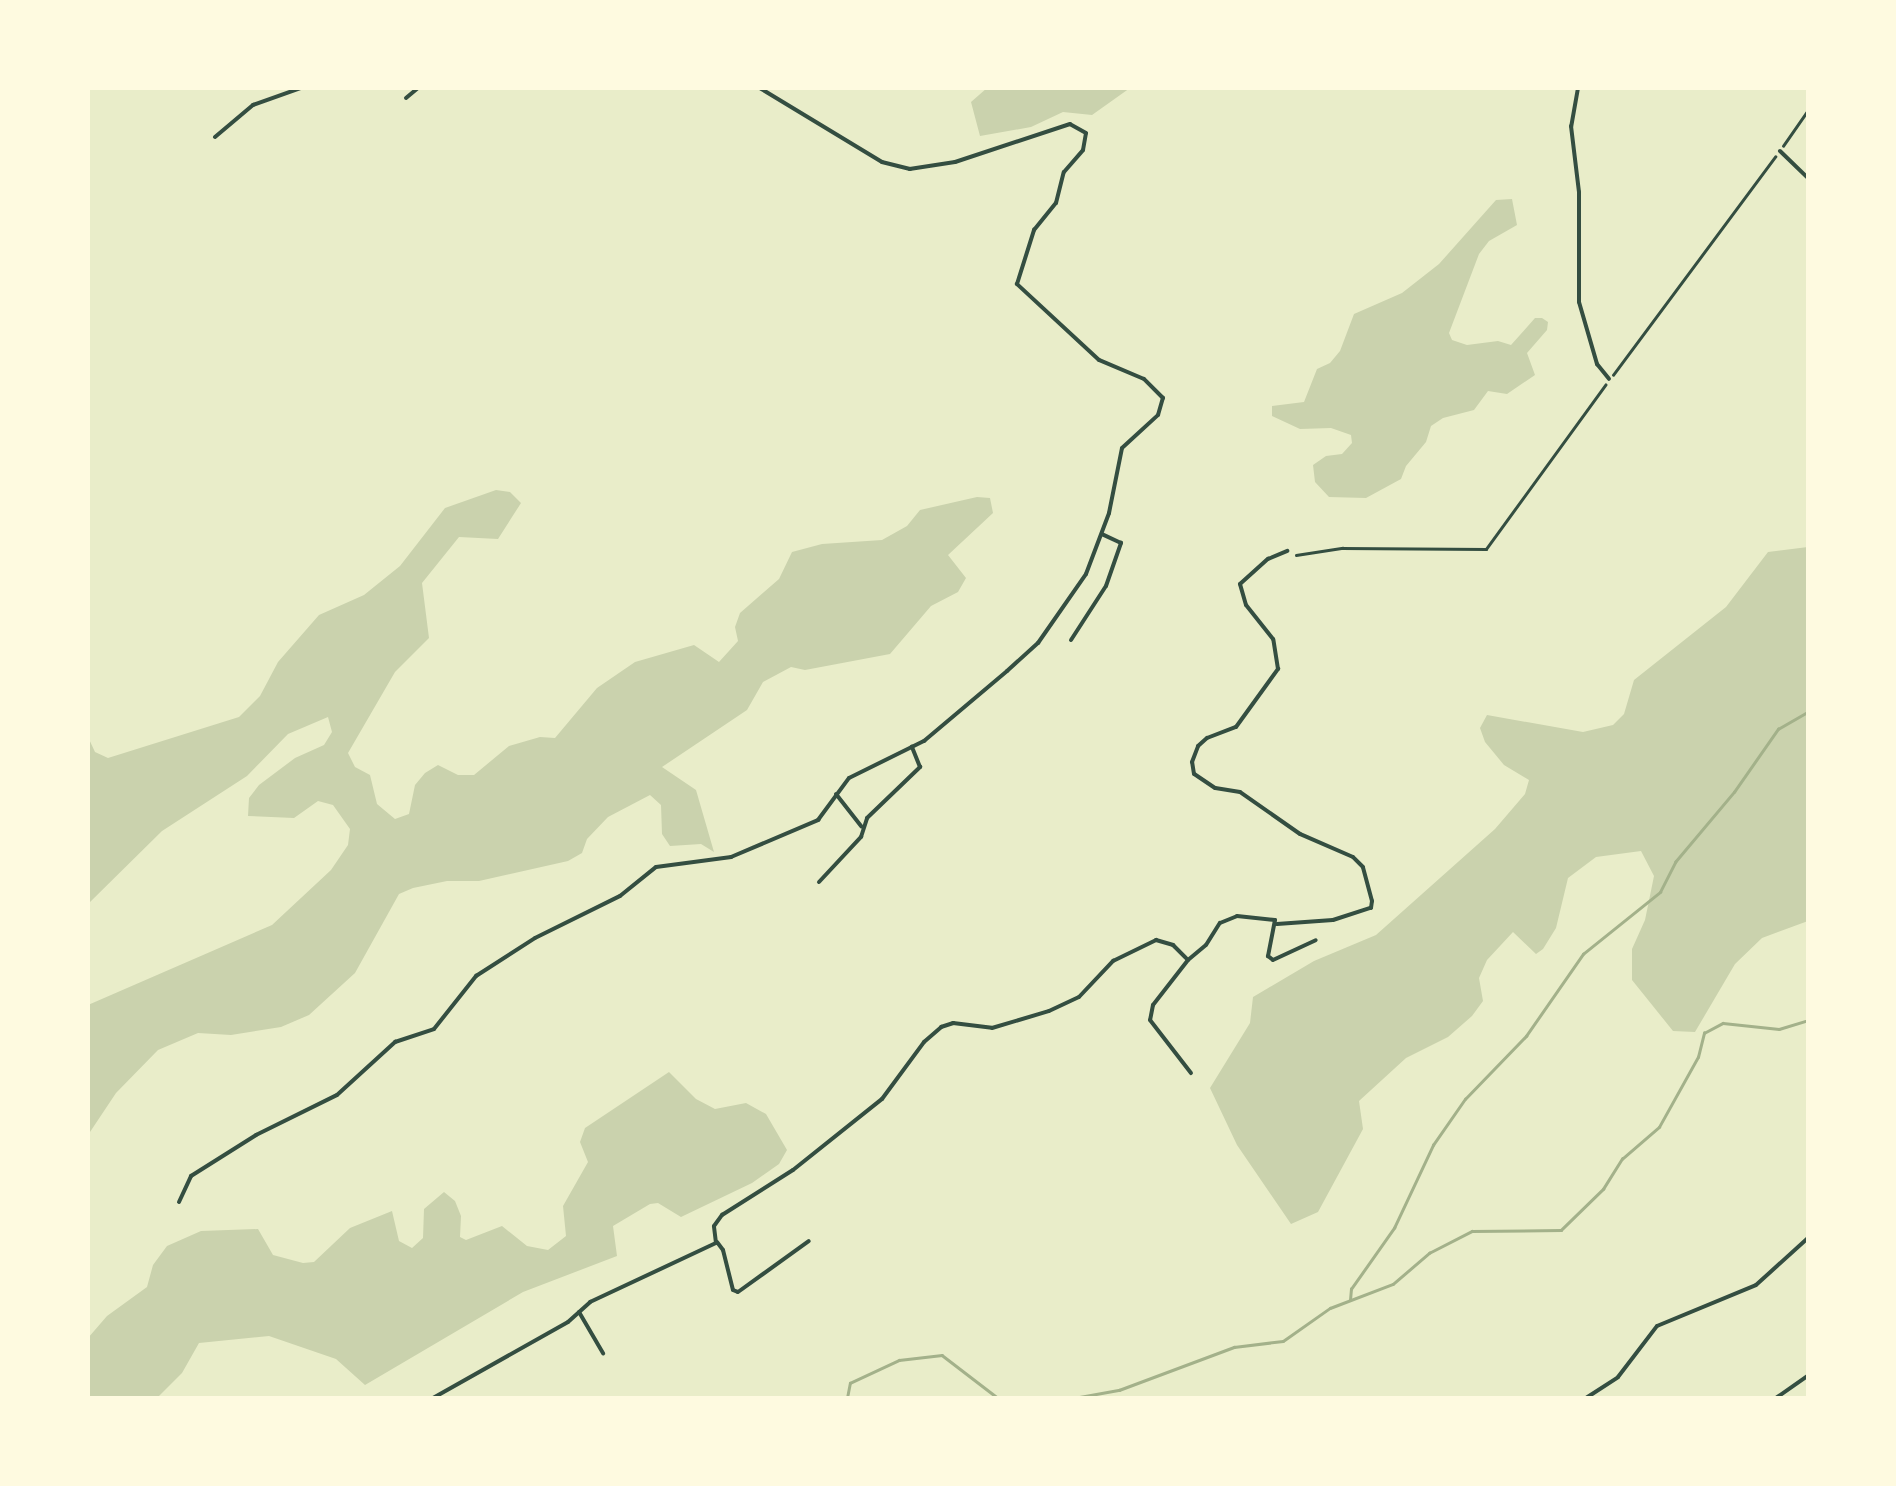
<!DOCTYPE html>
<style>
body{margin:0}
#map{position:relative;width:1896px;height:1486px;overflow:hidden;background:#e9edc9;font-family:"DM Sans",sans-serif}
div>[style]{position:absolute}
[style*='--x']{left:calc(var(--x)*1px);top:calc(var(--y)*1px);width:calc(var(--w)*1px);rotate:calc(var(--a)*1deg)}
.green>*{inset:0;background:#cad2ad}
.stream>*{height:2.5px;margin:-1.25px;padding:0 1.25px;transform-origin:1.25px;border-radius:1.25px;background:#a3b18a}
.path>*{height:2.5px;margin:-1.25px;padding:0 1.25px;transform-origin:1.25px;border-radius:1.25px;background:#344e41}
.minor>*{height:4px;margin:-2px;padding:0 2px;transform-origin:2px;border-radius:2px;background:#344e41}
span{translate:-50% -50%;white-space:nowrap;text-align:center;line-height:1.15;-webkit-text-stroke:8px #fefae0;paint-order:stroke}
.frame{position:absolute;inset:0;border:90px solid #fefae0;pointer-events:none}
</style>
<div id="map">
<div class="green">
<div style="clip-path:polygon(987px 88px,1130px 88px,1092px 115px,1063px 112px,1031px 127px,980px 136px,971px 102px)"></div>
<div style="clip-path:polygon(1512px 199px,1517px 225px,1489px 241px,1479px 254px,1449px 333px,1452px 340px,1467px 345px,1498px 341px,1511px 345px,1535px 318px,1542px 318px,1548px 322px,1547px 330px,1527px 353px,1535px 375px,1507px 394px,1488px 391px,1474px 410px,1443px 418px,1431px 426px,1426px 442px,1406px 466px,1401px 479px,1366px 498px,1329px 497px,1315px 482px,1313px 465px,1326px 456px,1342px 454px,1352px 443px,1351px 435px,1331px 428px,1300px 429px,1272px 416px,1272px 406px,1304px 402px,1317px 369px,1330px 363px,1340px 351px,1354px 314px,1402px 293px,1439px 264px,1496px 200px)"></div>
<div style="clip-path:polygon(496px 490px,510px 492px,521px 503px,498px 539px,459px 537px,422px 583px,429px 638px,395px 672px,348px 753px,355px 767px,370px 775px,377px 804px,395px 819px,409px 814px,415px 785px,425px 773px,438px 765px,458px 775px,474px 775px,509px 746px,540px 737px,555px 738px,597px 688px,635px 662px,694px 645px,719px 662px,738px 641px,735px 627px,740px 613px,779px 579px,792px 552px,822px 544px,882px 540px,907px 526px,920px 510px,977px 497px,990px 498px,993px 513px,948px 555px,966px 578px,958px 592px,931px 606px,890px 654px,805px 670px,791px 667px,763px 682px,747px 710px,662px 767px,696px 790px,714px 852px,701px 844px,670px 846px,662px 834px,661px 805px,650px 795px,608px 817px,587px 839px,582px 853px,568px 861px,479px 881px,447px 881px,413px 888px,399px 894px,355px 973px,309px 1015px,281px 1027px,231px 1035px,198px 1033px,158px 1050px,116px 1093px,88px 1135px,88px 1005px,272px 925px,331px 870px,348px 845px,350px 829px,333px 805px,318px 801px,294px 818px,248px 816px,249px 798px,259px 785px,295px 758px,324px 745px,332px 732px,328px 717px,288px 734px,247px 776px,162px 831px,88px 904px,88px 737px,95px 752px,108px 758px,239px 717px,260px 696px,278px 662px,319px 615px,364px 595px,400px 566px,445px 508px)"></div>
<div style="clip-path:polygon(1808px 547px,1808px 921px,1762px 938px,1735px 964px,1695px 1032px,1673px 1031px,1632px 980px,1632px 949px,1645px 920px,1654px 876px,1641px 851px,1596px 857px,1568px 878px,1556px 928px,1543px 949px,1536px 954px,1513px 932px,1487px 960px,1479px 978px,1483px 1001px,1472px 1016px,1448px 1037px,1406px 1058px,1359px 1101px,1363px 1129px,1318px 1212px,1291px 1224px,1237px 1145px,1210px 1088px,1250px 1023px,1253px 997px,1314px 961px,1376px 935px,1495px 829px,1525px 794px,1529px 780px,1504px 765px,1485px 742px,1480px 728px,1487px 715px,1583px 732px,1613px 725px,1624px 714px,1634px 680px,1726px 607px,1768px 552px)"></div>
<div style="clip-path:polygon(669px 1072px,696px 1099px,715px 1109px,746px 1103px,766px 1114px,787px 1150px,779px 1164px,752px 1183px,681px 1217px,658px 1203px,650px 1204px,613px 1226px,617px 1256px,523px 1292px,365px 1385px,336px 1359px,269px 1336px,199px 1343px,182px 1373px,157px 1398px,88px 1398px,88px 1338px,107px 1316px,147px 1287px,153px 1265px,167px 1246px,201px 1231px,258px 1229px,273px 1255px,303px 1263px,314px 1262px,350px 1228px,392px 1211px,399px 1241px,412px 1248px,423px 1238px,424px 1209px,444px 1192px,455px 1201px,461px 1216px,460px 1237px,466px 1240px,502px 1226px,527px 1246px,548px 1250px,566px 1236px,563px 1206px,588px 1162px,580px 1142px,585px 1128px)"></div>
</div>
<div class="stream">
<div style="--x:1350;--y:1300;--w:11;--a:-85"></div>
<div style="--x:1351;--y:1289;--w:75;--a:-54.8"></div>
<div style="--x:1394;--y:1228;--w:92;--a:-64.8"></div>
<div style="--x:1433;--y:1145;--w:56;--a:-55.2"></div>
<div style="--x:1465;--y:1099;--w:88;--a:-45.9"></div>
<div style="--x:1526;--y:1036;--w:100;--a:-55.2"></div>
<div style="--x:1583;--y:954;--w:99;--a:-38.8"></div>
<div style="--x:1660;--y:892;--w:34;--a:-63"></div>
<div style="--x:1675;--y:862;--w:92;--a:-49.9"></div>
<div style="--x:1734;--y:792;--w:77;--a:-55.1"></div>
<div style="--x:1778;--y:729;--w:34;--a:-30"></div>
<div style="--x:847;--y:1398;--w:15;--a:-79"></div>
<div style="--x:850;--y:1383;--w:54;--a:-25.1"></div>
<div style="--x:899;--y:1360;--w:43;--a:-6.6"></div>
<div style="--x:942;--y:1355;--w:71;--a:37.5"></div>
<div style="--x:1074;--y:1398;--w:46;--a:-10.1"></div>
<div style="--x:1119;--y:1390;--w:123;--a:-20.5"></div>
<div style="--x:1234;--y:1347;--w:49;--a:-7"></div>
<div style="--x:1283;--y:1341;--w:57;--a:-35.1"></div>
<div style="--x:1330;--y:1308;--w:67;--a:-20.9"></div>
<div style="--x:1393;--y:1284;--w:48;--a:-40.7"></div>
<div style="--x:1429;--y:1253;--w:48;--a:-27.1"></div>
<div style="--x:1472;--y:1231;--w:89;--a:-0.6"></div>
<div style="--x:1561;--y:1230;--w:59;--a:-44.3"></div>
<div style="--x:1603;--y:1189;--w:36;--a:-58"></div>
<div style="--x:1622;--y:1159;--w:49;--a:-40.9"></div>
<div style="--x:1659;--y:1127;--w:80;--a:-60.9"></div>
<div style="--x:1698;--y:1057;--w:25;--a:-76"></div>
<div style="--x:1704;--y:1033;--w:21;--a:-28"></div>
<div style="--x:1723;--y:1023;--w:56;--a:6.1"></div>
<div style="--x:1779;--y:1029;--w:30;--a:-17"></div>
</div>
<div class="path">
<div style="--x:1783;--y:146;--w:44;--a:-55.2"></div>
<div style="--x:1613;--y:375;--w:272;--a:-53.4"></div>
<div style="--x:1296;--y:555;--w:47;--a:-8.7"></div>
<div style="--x:1342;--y:548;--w:144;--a:0.4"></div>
<div style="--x:1486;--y:549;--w:203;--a:-54"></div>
</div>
<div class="minor">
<div style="--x:1578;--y:88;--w:39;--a:100"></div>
<div style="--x:1571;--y:126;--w:66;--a:83.1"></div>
<div style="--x:1579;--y:192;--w:110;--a:90"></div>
<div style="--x:1579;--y:302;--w:65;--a:73.8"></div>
<div style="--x:1597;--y:364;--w:19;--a:51"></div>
<div style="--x:406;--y:98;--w:16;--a:-40"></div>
<div style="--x:215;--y:137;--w:50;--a:-40.1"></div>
<div style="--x:253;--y:105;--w:51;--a:-19.5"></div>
<div style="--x:1780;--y:151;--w:39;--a:44"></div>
<div style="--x:1071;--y:640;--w:64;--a:-57.1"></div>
<div style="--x:1106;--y:586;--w:46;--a:-70.8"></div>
<div style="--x:1121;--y:543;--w:21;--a:-155"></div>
<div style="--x:836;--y:794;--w:41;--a:52"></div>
<div style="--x:819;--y:882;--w:62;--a:-47"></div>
<div style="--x:861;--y:837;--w:20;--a:-72"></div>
<div style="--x:867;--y:818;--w:74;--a:-43.9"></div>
<div style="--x:920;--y:767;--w:22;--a:-112"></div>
<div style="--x:1277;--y:924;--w:56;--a:-4.1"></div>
<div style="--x:1333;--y:920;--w:40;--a:-18"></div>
<div style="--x:1371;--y:908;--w:7;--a:-82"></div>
<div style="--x:1372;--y:901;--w:35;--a:-105"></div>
<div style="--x:1363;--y:867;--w:14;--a:-135"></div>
<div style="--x:1353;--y:857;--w:58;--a:-156.5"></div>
<div style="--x:1300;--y:834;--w:73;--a:-145"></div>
<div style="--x:1240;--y:792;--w:25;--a:-171"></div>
<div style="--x:1215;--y:788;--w:25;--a:-146"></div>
<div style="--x:1194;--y:774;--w:12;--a:-99"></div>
<div style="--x:1192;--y:762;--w:17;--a:-69"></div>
<div style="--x:1198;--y:746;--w:12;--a:-42"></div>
<div style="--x:1207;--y:738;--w:31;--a:-21"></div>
<div style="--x:1236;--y:727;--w:72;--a:-54.1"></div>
<div style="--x:1278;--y:669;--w:30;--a:-99"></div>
<div style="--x:1273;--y:639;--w:43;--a:-128.5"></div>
<div style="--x:1246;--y:605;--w:22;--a:-106"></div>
<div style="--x:1240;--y:584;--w:38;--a:-42"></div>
<div style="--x:1268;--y:559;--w:21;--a:-23"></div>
<div style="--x:1188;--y:960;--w:57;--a:127.9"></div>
<div style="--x:1153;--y:1005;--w:15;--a:101"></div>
<div style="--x:1150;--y:1020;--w:67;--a:52.3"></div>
<div style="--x:179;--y:1202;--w:29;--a:-65"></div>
<div style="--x:191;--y:1176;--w:77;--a:-32.2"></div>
<div style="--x:256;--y:1135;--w:90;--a:-26.3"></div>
<div style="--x:337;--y:1095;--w:79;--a:-42.4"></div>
<div style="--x:395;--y:1042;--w:41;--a:-18.4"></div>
<div style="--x:434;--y:1029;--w:68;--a:-51.6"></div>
<div style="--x:476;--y:976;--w:70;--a:-32.8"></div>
<div style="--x:535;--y:938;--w:95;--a:-26.3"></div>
<div style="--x:620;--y:896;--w:46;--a:-38.9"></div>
<div style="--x:656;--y:867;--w:76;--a:-7.6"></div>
<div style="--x:731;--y:857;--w:95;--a:-23"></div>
<div style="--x:818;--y:820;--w:52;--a:-53.6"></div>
<div style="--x:849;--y:778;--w:84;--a:-26.3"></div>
<div style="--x:924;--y:741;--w:109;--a:-40.1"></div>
<div style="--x:1007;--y:671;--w:42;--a:-42.1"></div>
<div style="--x:1038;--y:643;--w:84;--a:-55.2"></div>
<div style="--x:1086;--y:574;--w:65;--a:-69.3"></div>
<div style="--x:1109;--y:513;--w:66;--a:-78.7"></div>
<div style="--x:1122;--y:448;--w:49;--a:-42.5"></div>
<div style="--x:1158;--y:415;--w:18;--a:-74"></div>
<div style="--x:1163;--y:398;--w:27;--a:-135"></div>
<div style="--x:1144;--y:379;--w:49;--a:-157.1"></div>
<div style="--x:1099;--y:360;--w:112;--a:-137.2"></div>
<div style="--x:1017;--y:284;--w:57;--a:-72.5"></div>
<div style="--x:1034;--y:230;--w:35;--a:-51"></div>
<div style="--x:1056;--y:203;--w:32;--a:-76"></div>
<div style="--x:1064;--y:172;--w:29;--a:-49"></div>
<div style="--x:1083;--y:150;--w:17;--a:-80"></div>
<div style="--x:1086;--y:133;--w:18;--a:-151"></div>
<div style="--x:1070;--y:124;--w:121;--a:161.7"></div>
<div style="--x:955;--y:162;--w:46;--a:171.2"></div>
<div style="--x:910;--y:169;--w:29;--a:-166"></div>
<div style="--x:882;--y:162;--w:143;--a:-148.8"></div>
<div style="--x:717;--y:1242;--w:10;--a:53"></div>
<div style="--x:723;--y:1250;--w:41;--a:76"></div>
<div style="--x:733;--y:1290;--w:5;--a:22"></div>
<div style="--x:738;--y:1292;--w:87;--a:-35.7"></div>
<div style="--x:579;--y:1312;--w:48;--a:59.7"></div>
<div style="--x:433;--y:1398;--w:155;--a:-29.4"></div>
<div style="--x:568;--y:1322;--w:30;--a:-42"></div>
<div style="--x:590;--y:1302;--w:139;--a:-25.1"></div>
<div style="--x:716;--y:1243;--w:17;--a:-97"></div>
<div style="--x:714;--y:1226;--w:14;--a:-54"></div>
<div style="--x:722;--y:1215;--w:84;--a:-32.4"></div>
<div style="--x:793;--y:1170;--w:114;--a:-38.6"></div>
<div style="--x:882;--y:1099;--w:71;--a:-53.6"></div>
<div style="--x:924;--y:1042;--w:23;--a:-41"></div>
<div style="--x:941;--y:1027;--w:13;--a:-18"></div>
<div style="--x:953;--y:1023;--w:39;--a:7"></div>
<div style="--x:992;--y:1028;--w:59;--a:-16.6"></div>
<div style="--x:1049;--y:1011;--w:33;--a:-25"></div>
<div style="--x:1079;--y:997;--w:50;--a:-46.6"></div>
<div style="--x:1113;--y:961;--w:48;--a:-26"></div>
<div style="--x:1156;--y:940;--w:18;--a:16"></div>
<div style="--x:1173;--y:945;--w:21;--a:45"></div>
<div style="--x:1188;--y:960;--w:23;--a:-40"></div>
<div style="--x:1206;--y:945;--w:26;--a:-58"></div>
<div style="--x:1220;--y:923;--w:18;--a:-22"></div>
<div style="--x:1237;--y:916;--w:38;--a:6"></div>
<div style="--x:1275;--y:920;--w:37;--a:101"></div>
<div style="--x:1268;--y:956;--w:6;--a:39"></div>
<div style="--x:1273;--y:960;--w:47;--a:-24.9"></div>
<div style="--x:1586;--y:1398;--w:38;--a:-33"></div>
<div style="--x:1618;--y:1377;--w:64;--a:-52.6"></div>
<div style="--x:1657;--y:1326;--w:107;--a:-22.5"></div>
<div style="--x:1756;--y:1285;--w:70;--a:-42.1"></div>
<div style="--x:1776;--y:1398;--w:39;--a:-35"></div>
</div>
<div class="frame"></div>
</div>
